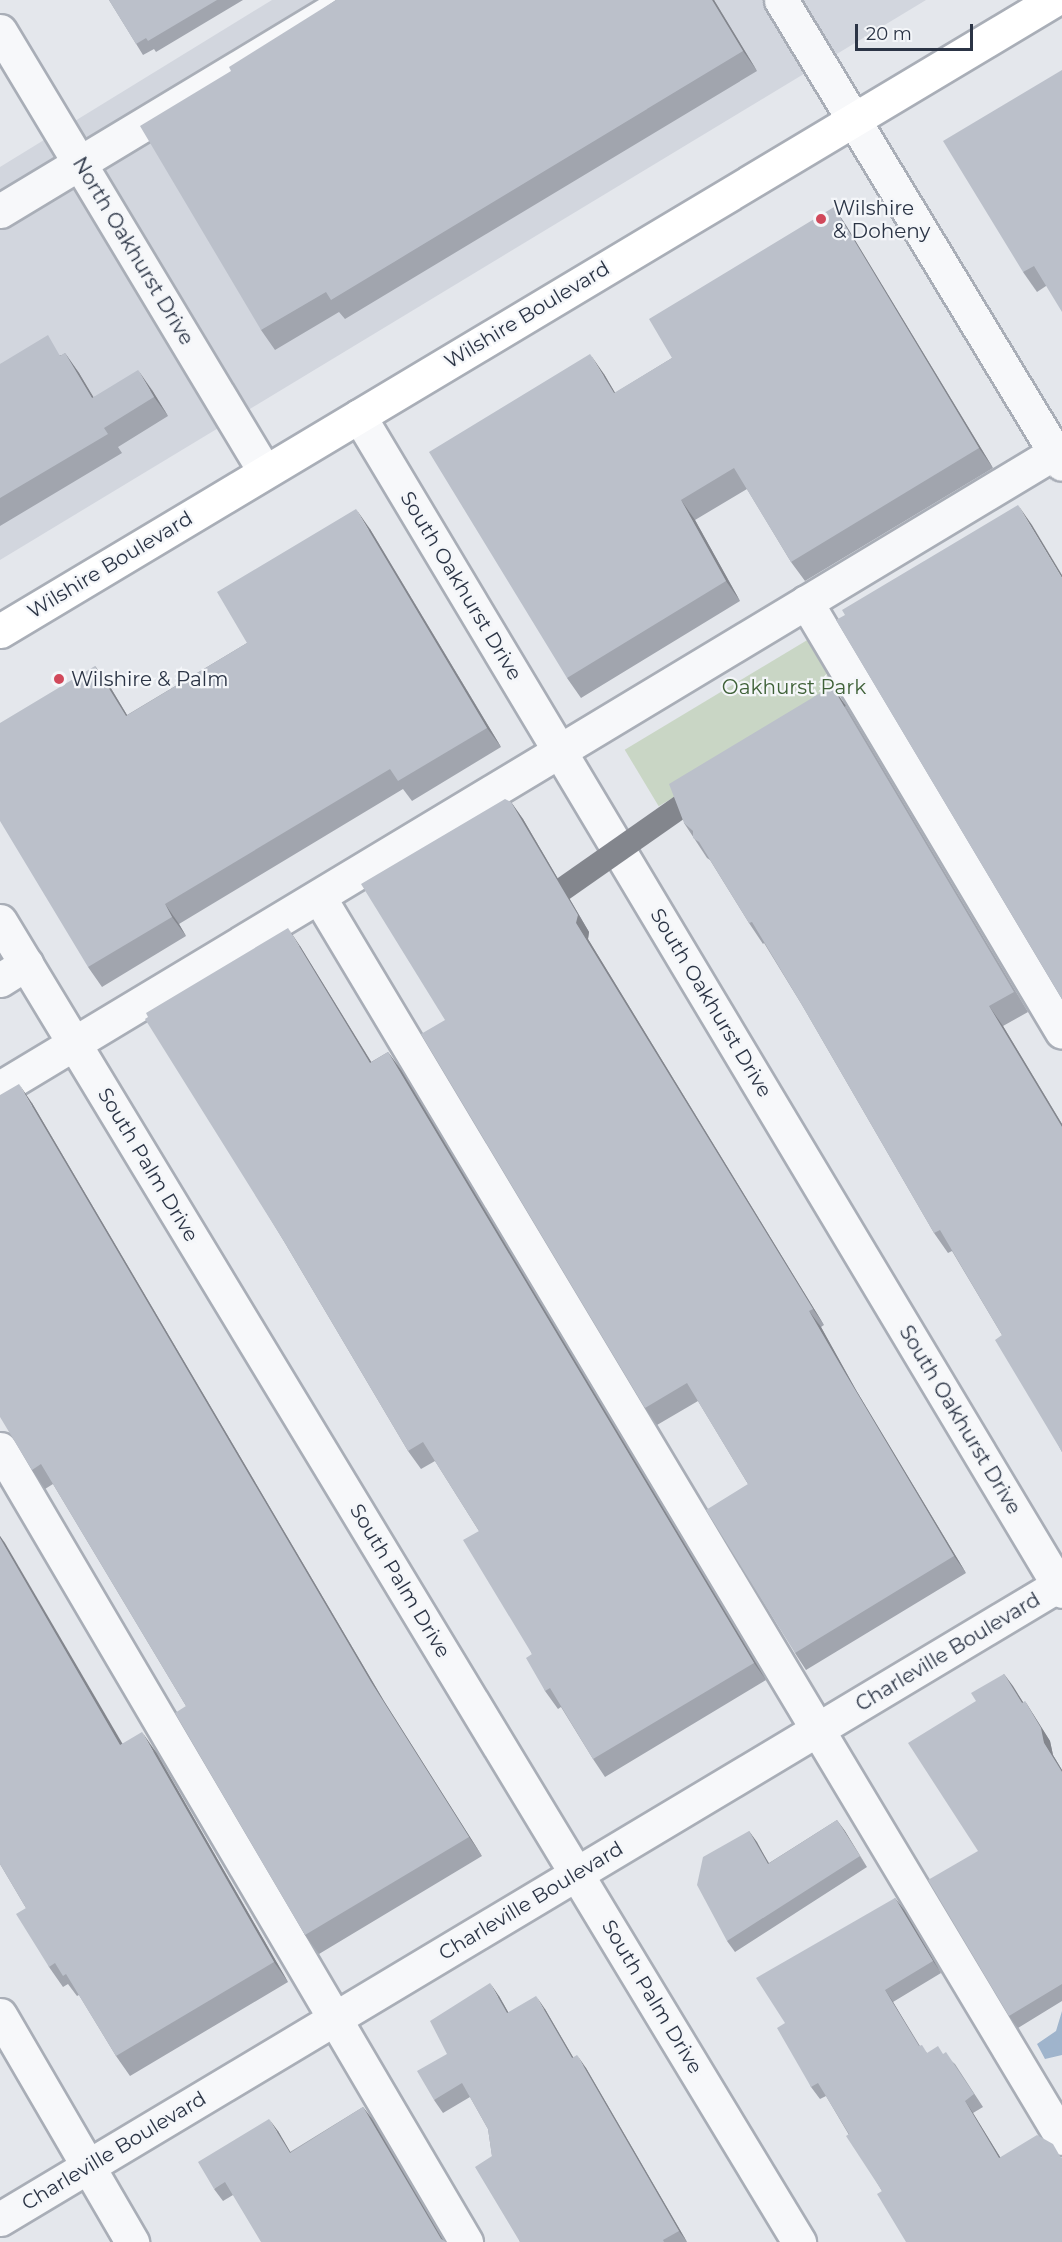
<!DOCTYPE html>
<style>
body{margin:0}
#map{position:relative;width:1062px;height:2242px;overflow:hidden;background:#e4e7ec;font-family:Montserrat,sans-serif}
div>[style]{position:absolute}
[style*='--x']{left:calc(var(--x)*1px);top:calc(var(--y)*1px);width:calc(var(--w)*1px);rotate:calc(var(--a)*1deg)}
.built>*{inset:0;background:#d2d6de}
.green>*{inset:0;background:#c9d6c5;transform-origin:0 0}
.water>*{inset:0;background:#9fb4cc}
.roads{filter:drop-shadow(2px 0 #a9aeb7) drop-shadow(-2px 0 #a9aeb7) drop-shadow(0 2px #a9aeb7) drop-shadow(0 -2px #a9aeb7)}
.minor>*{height:33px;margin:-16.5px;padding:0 16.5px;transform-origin:16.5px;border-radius:16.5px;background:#f7f8fa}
.major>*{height:33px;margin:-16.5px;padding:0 16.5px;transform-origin:16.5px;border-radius:16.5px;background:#fff}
.wall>*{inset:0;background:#a1a5ae}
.shaded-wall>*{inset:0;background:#83868d;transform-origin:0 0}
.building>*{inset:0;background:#bbc0ca}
.dots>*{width:16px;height:16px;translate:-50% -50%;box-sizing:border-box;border:3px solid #f4f6f9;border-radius:50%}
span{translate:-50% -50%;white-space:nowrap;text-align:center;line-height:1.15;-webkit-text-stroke:4.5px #f4f6f9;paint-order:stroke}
.poi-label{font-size:20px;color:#2b3445}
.left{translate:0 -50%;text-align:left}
.street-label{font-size:20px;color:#2b3445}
.park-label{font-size:20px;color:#3f6138}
.scale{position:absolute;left:855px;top:24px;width:118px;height:27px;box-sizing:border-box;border:3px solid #2b3445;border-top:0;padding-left:8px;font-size:18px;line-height:21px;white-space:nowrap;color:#2b3445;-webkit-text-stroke:4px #f4f6f9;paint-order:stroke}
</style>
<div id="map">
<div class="built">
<div style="clip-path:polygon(272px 0,926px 0,0 560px,0 167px)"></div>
</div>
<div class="green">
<div style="left:809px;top:639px;width:66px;height:215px;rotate:59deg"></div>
</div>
<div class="water">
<div style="clip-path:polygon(1062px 2011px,1062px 2055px,1045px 2059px,1037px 2044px,1056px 2031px)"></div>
</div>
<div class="roads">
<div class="minor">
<div style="--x:781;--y:0;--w:542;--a:58.8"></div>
<div style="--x:0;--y:31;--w:514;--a:59"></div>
<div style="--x:0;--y:211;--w:409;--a:-31.1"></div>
<div style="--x:359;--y:416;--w:1369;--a:59.11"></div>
<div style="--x:806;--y:602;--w:500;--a:59.23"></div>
<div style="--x:319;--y:897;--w:1446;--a:59.09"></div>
<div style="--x:0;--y:921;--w:1544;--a:58.83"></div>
<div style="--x:0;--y:980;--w:31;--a:-32"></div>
<div style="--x:0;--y:1088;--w:1240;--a:-31.07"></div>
<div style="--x:0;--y:1449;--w:920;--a:59.56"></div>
<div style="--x:0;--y:2015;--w:263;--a:59.8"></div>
<div style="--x:0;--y:2219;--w:1238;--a:-30.92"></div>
</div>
<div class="major">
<div style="--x:0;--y:631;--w:1228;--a:-30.91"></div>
</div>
</div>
<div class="wall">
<div style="clip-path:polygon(109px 0,243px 0,156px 52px,154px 49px,143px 55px)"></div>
<div style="clip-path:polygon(336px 0,714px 0,757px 71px,345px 319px,339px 312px,275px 350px,261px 330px,231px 71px)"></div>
<div style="clip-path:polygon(1062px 70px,1046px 286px,1037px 292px,1023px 272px)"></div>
<div style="clip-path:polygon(834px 207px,847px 227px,993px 468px,805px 581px,791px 562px,747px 489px,695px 520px,740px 601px,581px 698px,567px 678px,604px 374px,615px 393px,672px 358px)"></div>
<div style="clip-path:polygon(65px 353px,79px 373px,93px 397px,152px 390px,168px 416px,118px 447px,122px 453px,0 526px,0 364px,62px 355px)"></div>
<div style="clip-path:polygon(370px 529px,501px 747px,412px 801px,403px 789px,179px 924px,186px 936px,102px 987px,88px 967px,95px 666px,109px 685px,127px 715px,247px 643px)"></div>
<div style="clip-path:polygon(832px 686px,846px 706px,1028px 1012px,1003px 1026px,1062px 1124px,1062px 1452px,1002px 1335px,952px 1251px,948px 1253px,934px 1233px,802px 1005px,764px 943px,763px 944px,749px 923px,710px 860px,707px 858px,684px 823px)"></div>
<div style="clip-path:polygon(511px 802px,523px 819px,589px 932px,588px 939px,824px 1325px,821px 1327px,856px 1390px,966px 1573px,806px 1670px,795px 1653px,748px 1484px,698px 1401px,657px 1425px,645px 1408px,445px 1020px)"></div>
<div style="clip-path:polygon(300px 946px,371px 1062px,388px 1052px,401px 1070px,766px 1680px,605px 1777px,593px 1759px,561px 1707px,558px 1709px,545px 1691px,532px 1654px,479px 1531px,435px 1461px,421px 1469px,408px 1451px,285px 1243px,148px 1017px)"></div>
<div style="clip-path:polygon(32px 1103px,384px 1701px,482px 1856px,319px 1954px,305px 1935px,186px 1706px,53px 1484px,45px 1489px,32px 1470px)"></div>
<div style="clip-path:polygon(0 1536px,122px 1744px,156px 1752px,288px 1982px,130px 2076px,116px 2056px,79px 1995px,77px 1996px,68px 1984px,63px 1987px,49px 1967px,26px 1908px,0 1864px)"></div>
<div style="clip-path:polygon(1004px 1674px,1023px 1702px,1033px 1714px,1050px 1741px,1053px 1755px,1062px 1770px,1062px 2001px,1018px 2028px,1009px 2016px,978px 1851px,976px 1701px)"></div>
<div style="clip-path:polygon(837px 1820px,867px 1867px,735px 1952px,727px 1941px,749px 1831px,769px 1863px)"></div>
<div style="clip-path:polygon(895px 1898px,904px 1910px,941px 1973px,893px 2002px,920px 2046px,927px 2053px,943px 2054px,955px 2064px,983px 2107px,973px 2113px,1000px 2157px,1062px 2157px,882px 2191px,826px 2096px,820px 2099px,811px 2087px,785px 2023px)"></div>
<div style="clip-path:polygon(499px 1996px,508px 2012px,545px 2009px,573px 2057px,586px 2068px,687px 2242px,520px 2242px,492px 2156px,488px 2129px,470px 2097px,443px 2113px,434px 2100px,447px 2054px)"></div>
<div style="clip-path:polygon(363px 2107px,372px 2119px,443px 2240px,233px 2195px,223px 2201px,214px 2189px,278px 2131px,290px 2152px)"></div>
</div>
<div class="shaded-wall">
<div style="clip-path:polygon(712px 0,714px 0,757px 71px,743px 51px)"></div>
<div style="clip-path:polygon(834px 207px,847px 227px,993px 468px,979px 448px)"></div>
<div style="clip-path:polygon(65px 353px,79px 373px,106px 418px,92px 398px)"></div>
<div style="clip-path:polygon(590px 354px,604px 374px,627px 413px,614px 393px)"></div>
<div style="clip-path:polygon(138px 370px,152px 390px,168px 416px,154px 397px)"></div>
<div style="clip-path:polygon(681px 500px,695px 520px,740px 601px,726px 581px)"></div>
<div style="clip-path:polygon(1018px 505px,1032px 525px,1062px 575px,1062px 578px)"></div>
<div style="clip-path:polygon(356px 509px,370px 529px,501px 747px,487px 728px)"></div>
<div style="clip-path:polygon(95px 666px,109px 685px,139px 735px,126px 716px)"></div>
<div style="left:832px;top:686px;width:24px;height:356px;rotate:55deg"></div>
<div style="clip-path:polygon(511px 802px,523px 819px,589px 932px,588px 939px,824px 1325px,813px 1309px,576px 923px)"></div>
<div style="clip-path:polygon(165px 904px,179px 924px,186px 936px,172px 917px)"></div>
<div style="clip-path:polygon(288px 928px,300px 946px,383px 1081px,370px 1063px)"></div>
<div style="clip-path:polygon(989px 1006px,1003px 1026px,1062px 1124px,1062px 1127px)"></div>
<div style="clip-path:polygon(388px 1052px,401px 1070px,766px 1680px,754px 1663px)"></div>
<div style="clip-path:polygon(19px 1084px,32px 1103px,384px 1701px,482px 1856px,469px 1837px,371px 1682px)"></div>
<div style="clip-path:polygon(809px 1311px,821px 1327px,856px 1390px,966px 1573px,954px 1556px,845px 1373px)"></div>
<div style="clip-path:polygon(0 1536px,5px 1543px,135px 1765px,120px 1745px,0 1538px)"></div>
<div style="clip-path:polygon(1004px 1674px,1013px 1686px,1031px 1715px,1022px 1703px)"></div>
<div style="clip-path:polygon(1025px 1701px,1050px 1741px,1053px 1755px,1062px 1770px,1062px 1772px,1044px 1743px)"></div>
<div style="clip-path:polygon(142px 1732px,156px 1752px,288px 1982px,274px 1962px)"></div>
<div style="clip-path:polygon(837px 1820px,845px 1831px,867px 1867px,860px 1856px)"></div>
<div style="clip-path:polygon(749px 1831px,757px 1842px,775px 1875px,768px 1864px)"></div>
<div style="clip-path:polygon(895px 1898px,904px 1910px,941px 1973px,933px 1961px)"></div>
<div style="clip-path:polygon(490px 1983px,499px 1996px,516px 2026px,507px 2013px)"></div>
<div style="clip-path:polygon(885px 1990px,893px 2002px,927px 2059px,919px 2046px)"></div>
<div style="clip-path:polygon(536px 1996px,545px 2009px,581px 2071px,572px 2058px)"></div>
<div style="clip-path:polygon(577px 2055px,586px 2068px,687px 2242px,679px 2231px)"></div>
<div style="clip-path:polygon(965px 2101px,973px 2113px,1008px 2170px,999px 2158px)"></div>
<div style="clip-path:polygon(363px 2107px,372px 2119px,444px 2242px,443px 2242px)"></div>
<div style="clip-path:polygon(269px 2119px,278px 2131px,298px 2165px,290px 2153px)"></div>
</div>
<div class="building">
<div style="clip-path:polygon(109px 0,217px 0,148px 41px,146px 38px,136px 44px)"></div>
<div style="clip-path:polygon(336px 0,712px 0,743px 51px,331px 300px,326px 292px,261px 330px,140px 126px,231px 71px,229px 67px)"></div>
<div style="clip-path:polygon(1062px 70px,1062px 312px,1034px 266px,1023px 272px,943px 141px)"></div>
<div style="clip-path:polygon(834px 207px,979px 448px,791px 562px,734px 468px,681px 500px,726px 581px,567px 678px,429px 452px,590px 354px,614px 393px,672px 358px,649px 319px)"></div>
<div style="clip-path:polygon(48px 335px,60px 356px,65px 353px,92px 398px,138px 370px,154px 397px,104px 428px,108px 434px,0 498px,0 364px)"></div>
<div style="clip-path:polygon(1018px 505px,1062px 578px,1062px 999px,836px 620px,845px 615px,842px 610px)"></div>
<div style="clip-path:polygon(356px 509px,487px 728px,398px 781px,390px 769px,165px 904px,172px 917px,88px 967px,0 821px,0 723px,95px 666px,126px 716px,247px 643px,217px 592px)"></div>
<div style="clip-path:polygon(832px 686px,1014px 992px,989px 1006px,1062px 1127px,1062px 1452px,995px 1340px,1002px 1335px,940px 1230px,934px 1233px,802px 1005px,752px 922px,749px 923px,699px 842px,693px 838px,693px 831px,684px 823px,669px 784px)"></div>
<div style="clip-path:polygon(505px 799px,511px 802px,578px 915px,576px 923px,813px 1309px,809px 1311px,845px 1373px,954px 1556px,795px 1653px,706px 1510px,748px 1484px,687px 1383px,645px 1408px,421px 1034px,445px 1020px,361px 884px)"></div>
<div style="clip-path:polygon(288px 928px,370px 1063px,388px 1052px,754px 1663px,593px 1759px,550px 1688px,545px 1691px,526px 1658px,532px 1654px,463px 1540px,479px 1531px,423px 1442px,408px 1451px,285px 1243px,145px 1019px,148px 1017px,146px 1013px)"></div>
<div style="clip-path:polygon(19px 1084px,371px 1682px,469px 1837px,305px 1935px,175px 1713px,186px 1706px,41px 1464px,32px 1470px,0 1417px,0 1095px)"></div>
<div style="clip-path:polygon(0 1538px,120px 1745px,142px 1732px,274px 1962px,116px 2056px,66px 1974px,63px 1976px,55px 1963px,49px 1967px,16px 1914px,26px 1908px,0 1864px)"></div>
<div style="clip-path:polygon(1004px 1674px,1022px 1703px,1025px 1701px,1041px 1728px,1044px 1743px,1062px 1772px,1062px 1984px,1009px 2016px,928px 1880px,978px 1851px,908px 1743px,976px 1701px,971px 1693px)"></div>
<div style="clip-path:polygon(837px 1820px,860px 1856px,727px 1941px,697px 1885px,703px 1857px,749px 1831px,768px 1864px)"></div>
<div style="clip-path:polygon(895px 1898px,933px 1961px,885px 1990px,919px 2046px,922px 2045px,927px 2053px,938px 2046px,943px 2054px,946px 2052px,974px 2094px,965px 2101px,999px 2158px,1037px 2135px,1053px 2144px,1061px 2158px,1062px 2157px,1062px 2242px,906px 2242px,877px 2194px,882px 2191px,846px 2136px,849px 2134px,818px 2083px,811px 2087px,777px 2028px,785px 2023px,756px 1978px)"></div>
<div style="clip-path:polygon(490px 1983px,507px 2013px,536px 1996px,572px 2058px,577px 2055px,679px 2231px,663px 2240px,664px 2242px,520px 2242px,475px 2167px,492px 2156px,488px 2129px,462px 2083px,434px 2100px,417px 2071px,447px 2054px,430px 2021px)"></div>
<div style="clip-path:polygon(363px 2107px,441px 2239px,446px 2242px,261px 2242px,225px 2182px,214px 2189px,198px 2162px,269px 2119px,290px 2153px)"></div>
</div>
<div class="dots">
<div style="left:821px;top:219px;background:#d1495b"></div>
<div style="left:59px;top:679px;background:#d1495b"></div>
</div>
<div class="poi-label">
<span class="left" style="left:833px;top:220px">Wilshire<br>&amp; Doheny</span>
<span class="left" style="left:71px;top:679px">Wilshire &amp; Palm</span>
</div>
<div class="street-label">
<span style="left:133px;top:251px;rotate:59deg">North Oakhurst Drive</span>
<span style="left:527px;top:315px;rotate:-31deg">Wilshire Boulevard</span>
<span style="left:110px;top:565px;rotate:-31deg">Wilshire Boulevard</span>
<span style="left:461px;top:586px;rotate:59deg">South Oakhurst Drive</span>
<span style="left:711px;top:1003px;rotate:59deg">South Oakhurst Drive</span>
<span style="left:148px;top:1165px;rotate:59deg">South Palm Drive</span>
<span style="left:960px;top:1420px;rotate:59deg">South Oakhurst Drive</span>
<span style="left:400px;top:1581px;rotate:59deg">South Palm Drive</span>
<span style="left:948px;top:1652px;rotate:-31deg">Charleville Boulevard</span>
<span style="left:531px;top:1901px;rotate:-31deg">Charleville Boulevard</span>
<span style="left:652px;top:1997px;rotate:59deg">South Palm Drive</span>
<span style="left:114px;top:2151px;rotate:-31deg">Charleville Boulevard</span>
</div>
<div class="park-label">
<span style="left:794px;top:687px">Oakhurst Park</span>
</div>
<div class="scale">20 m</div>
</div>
